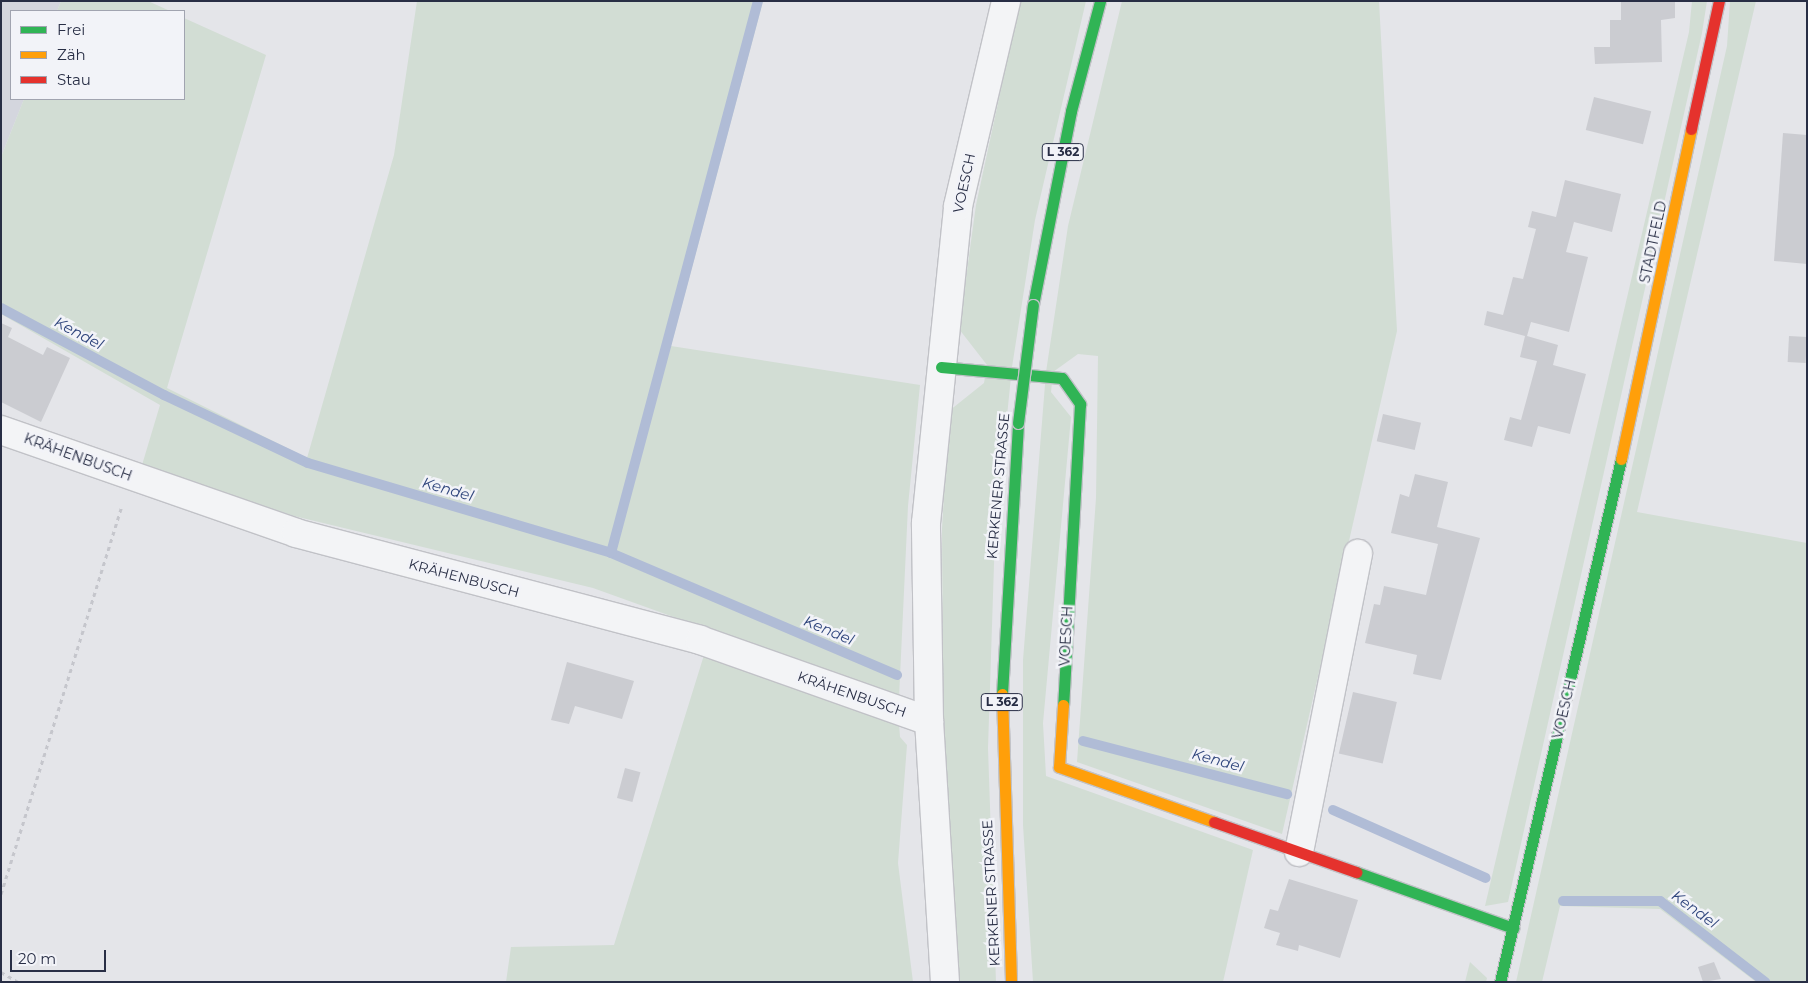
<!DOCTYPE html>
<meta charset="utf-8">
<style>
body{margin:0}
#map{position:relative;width:1808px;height:983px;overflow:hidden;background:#e4e5e9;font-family:Montserrat,sans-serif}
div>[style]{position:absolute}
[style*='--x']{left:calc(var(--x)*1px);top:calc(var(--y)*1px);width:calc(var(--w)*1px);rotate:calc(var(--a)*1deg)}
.built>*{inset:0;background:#d4d6de}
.green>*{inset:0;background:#d2ddd4}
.stream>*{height:10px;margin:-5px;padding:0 5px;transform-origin:5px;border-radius:5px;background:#b0bcd6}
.building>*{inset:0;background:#cbccd1;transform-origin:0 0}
.path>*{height:3px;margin-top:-1.5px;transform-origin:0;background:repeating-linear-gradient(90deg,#c5c6cc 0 4px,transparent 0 8px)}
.roads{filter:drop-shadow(1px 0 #c1c2c7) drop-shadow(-1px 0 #c1c2c7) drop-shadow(0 1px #c1c2c7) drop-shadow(0 -1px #c1c2c7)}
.street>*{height:28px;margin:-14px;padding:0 14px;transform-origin:14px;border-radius:14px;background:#f3f4f6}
.fast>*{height:11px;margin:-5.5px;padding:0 5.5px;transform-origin:5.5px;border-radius:5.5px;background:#30b455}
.slow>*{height:11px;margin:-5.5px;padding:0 5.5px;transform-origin:5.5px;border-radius:5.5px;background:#ff9f0a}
.jam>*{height:11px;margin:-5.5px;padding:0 5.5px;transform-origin:5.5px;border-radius:5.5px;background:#e5322d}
.bridges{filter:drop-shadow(1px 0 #c0c2c7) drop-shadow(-1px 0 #c0c2c7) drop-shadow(0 1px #c0c2c7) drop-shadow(0 -1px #c0c2c7)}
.fast-bridge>*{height:11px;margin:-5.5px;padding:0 5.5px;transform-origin:5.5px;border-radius:5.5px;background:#30b455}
span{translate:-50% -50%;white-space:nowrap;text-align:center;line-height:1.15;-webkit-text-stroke:5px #f2f3f8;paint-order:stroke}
.shield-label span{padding:1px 4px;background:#f2f3f8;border:1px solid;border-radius:4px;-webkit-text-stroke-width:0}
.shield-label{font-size:12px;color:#282e45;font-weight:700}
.street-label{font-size:14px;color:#282e45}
.water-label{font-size:15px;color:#2f457c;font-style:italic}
.frame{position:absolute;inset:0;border:2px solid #282e45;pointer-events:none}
.legend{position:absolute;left:10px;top:10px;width:175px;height:90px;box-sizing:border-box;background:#f2f3f8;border:1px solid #a1a4b0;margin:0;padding:6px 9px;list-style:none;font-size:15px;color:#282e45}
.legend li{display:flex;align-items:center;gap:10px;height:25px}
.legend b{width:25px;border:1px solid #a1a4b0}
.scale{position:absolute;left:10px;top:950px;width:96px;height:22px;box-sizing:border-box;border:2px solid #282e45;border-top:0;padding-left:6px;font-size:15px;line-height:18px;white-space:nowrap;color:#282e45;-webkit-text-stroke:4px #f2f3f8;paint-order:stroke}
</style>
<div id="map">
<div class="built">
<div style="clip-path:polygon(1px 1px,61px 1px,57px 11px,11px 11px,11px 99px,24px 99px,1px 157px)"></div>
</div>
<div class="green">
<div style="clip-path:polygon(61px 1px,148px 1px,170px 11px,57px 11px)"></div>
<div style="clip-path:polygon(417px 1px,763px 1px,671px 346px,920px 385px,908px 506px,899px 698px,593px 588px,294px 516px,142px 465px,160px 405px,1px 314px,1px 157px,24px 99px,184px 99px,184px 18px,266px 55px,167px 388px,307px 458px,394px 155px)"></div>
<div style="clip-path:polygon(1020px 1px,1086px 1px,1035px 220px,1012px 367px,995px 534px,988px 748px,996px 982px,957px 982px,944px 807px,942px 529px,949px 411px,984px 383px,987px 365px,959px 329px,976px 205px)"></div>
<div style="clip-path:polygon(1122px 1px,1379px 1px,1397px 331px,1282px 834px,1077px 762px,1096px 498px,1098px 356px,1078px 354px,1053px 372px,1051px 392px,1071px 417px,1043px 723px,1046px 776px,1253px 850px,1223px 982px,1033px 982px,1023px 825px,1023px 660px,1046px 372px,1068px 226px)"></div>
<div style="clip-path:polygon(1692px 1px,1707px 1px,1702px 33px,1508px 902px,1485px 906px,1689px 32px)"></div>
<div style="clip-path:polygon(1730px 1px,1756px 1px,1637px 512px,1807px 543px,1807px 982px,1756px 982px,1660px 909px,1560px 906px,1542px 982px,1516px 982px,1727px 46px)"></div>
<div style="clip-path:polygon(704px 655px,899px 724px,900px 737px,907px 745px,898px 863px,913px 982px,506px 982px,511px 947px,614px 945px)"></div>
<div style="clip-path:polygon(1470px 962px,1487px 978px,1486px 982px,1465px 982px)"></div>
</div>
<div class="stream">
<div style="--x:1;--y:308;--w:185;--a:28.1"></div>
<div style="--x:164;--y:395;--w:159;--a:25.3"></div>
<div style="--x:308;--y:463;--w:316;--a:16.5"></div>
<div style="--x:611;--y:553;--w:311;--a:23.1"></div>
<div style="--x:611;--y:553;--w:571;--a:-75.09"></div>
<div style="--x:1083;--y:741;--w:211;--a:14.6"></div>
<div style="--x:1333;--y:810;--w:167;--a:24"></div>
<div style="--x:1563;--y:901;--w:97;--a:0"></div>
<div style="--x:1660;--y:901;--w:133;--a:37.6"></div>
</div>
<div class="building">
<div style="clip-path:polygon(1621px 1px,1675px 1px,1675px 18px,1661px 20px,1662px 62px,1595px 64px,1594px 47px,1610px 47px,1610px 20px,1621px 20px)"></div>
<div style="left:1594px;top:97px;width:59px;height:34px;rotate:14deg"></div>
<div style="clip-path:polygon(1783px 133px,1807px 135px,1807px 264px,1774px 261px)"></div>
<div style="clip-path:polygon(1565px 180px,1621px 194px,1612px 232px,1574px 222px,1566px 252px,1588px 257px,1569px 332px,1531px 322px,1527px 336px,1558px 345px,1553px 365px,1586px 374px,1570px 434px,1538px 426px,1532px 447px,1504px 440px,1510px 417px,1521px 420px,1537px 361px,1520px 357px,1525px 336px,1484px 325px,1487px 311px,1503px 315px,1513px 277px,1523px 279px,1536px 229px,1528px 227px,1532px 211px,1556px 217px)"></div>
<div style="clip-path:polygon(1px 323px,12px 328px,8px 337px,43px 355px,47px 347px,70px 358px,41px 422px,1px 402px)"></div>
<div style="left:1789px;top:336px;width:18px;height:26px;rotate:3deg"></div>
<div style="left:1383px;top:414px;width:39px;height:28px;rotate:13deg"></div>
<div style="clip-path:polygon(1415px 474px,1448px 482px,1437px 527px,1480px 538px,1441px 680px,1413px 674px,1417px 655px,1365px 643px,1374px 604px,1380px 605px,1384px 586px,1426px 595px,1438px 544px,1391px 533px,1400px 494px,1409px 497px)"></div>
<div style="clip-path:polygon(567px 662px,634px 681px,622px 719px,575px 706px,569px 724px,551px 720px)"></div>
<div style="left:1353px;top:692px;width:45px;height:63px;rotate:13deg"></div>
<div style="left:625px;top:768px;width:16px;height:31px;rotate:15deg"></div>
<div style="clip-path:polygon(1289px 879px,1358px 900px,1340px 958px,1299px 945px,1298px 951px,1276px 945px,1280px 933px,1264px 928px,1270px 909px,1278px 911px)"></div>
<div style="clip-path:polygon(1714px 962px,1721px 979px,1703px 982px,1698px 967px)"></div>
</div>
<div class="path">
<div style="--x:1;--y:894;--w:407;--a:-72.7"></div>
<div style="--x:1;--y:972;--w:20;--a:30"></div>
</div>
<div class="roads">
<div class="street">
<div style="--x:1;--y:430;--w:312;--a:19.2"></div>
<div style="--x:296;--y:533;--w:418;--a:14.8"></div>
<div style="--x:700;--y:640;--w:243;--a:19.5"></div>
<div style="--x:1299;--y:852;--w:304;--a:-78.8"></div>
<div style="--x:945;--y:982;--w:261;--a:-93.5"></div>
<div style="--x:929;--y:721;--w:198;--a:-90.9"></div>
<div style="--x:926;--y:523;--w:319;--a:-84.2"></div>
<div style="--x:958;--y:206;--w:211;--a:-76.8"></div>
</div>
<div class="fast">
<div style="--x:1033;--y:305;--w:198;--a:-78.9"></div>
<div style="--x:1071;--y:111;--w:114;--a:-75.2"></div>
<div style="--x:941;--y:367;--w:121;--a:5.2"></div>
<div style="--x:1062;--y:378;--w:32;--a:55"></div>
<div style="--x:1080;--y:404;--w:301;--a:93.2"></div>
<div style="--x:1002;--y:694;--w:271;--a:-86.6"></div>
<div style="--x:1356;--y:872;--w:167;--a:19.6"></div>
<div style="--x:1500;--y:982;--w:537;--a:-76.97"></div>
</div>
<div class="slow">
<div style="--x:1621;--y:459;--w:337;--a:-78"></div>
<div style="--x:1002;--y:694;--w:288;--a:88.2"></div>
<div style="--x:1063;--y:705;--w:62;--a:93.7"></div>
<div style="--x:1059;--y:767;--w:164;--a:19.5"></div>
</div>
<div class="jam">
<div style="--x:1691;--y:129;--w:131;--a:-77.7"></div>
<div style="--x:1214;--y:822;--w:151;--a:19.4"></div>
</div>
</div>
<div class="bridges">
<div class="fast-bridge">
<div style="--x:1018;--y:423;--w:119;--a:-82.8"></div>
</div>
</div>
<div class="shield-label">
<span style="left:1063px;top:152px">L 362</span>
<span style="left:1002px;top:702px">L 362</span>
</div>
<div class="street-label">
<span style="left:964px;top:183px;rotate:-78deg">VOESCH</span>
<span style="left:1653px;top:242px;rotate:-78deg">STADTFELD</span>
<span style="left:78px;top:457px;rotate:20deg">KRÄHENBUSCH</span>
<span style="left:998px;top:486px;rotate:-85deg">KERKENER STRASSE</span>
<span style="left:464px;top:578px;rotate:15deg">KRÄHENBUSCH</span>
<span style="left:1066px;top:636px;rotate:-87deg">VOESCH</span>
<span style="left:852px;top:694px;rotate:19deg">KRÄHENBUSCH</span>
<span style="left:1564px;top:709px;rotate:-77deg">VOESCH</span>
<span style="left:991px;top:893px;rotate:-93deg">KERKENER STRASSE</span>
</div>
<div class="water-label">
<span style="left:79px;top:333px;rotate:28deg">Kendel</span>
<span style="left:448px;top:489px;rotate:16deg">Kendel</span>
<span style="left:829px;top:630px;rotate:23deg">Kendel</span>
<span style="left:1218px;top:760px;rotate:15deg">Kendel</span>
<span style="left:1695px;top:909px;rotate:36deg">Kendel</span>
</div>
<div class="frame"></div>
<ul class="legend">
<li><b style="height:6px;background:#30b455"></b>Frei</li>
<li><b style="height:6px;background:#ff9f0a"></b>Zäh</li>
<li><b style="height:6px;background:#e5322d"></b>Stau</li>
</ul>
<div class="scale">20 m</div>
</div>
